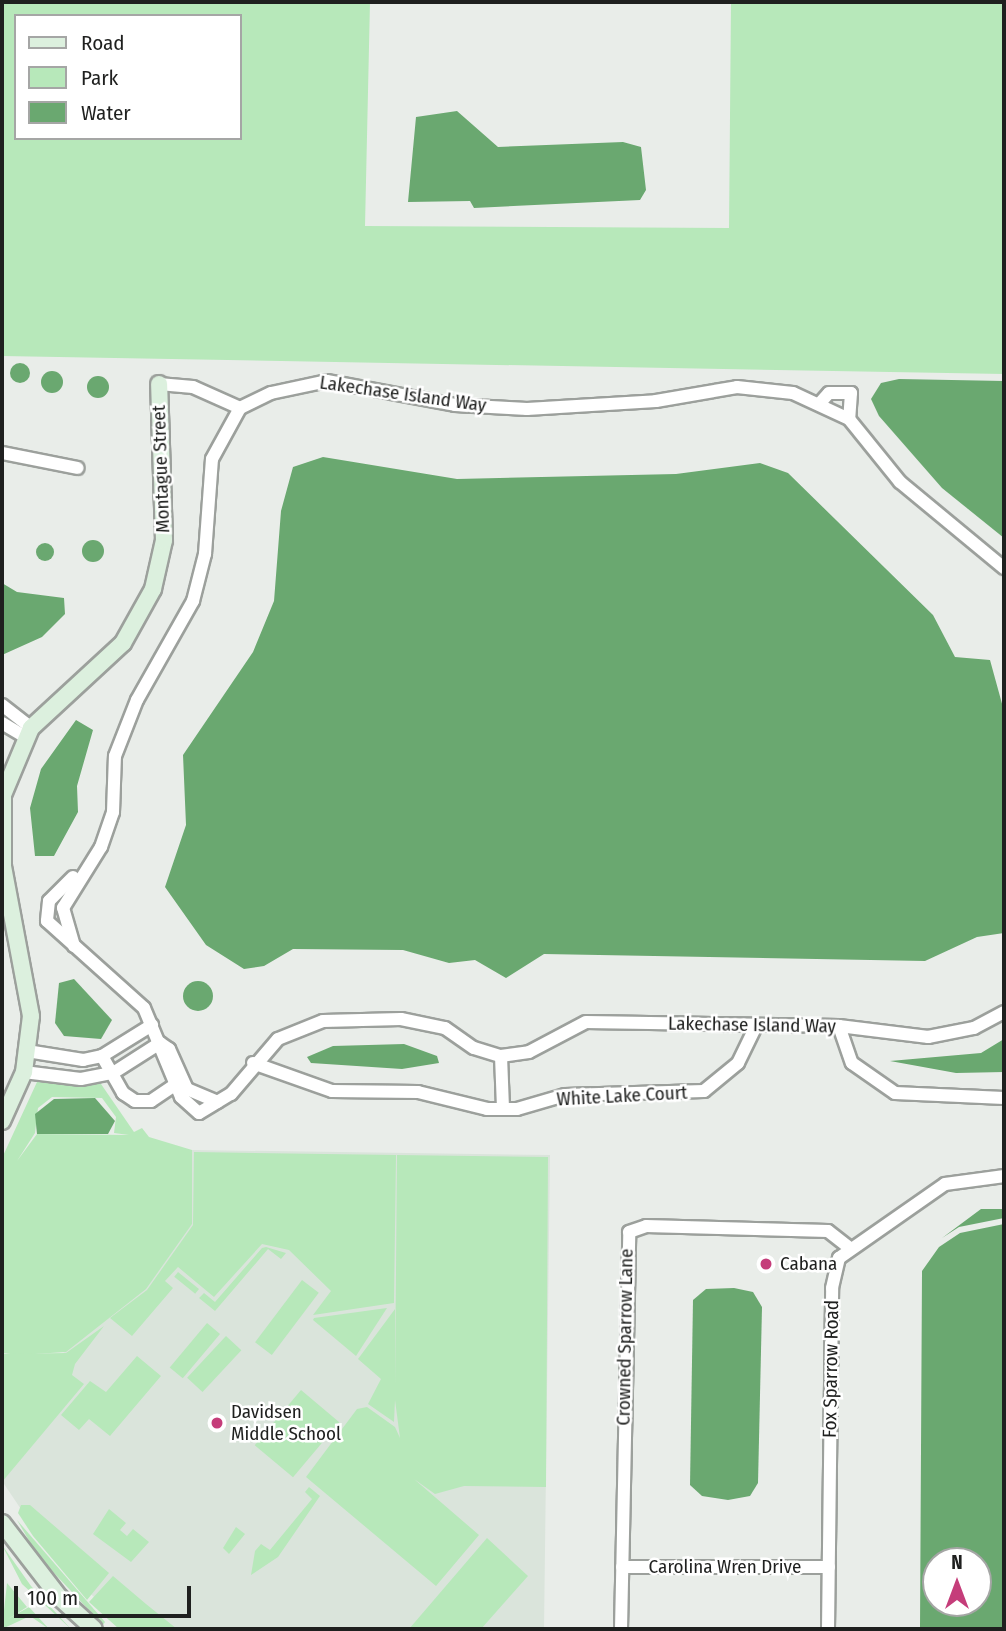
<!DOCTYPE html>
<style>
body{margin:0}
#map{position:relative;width:1006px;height:1631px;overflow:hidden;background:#e9ede9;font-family:"Fira Sans Condensed",sans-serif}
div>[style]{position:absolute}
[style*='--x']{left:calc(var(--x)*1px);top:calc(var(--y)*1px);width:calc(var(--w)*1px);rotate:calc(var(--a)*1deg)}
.built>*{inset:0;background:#dae4db}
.green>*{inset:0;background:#b7e8ba;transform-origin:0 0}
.water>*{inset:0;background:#6aa870}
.round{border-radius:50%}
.roads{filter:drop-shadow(2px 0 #9ca09c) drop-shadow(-2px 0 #9ca09c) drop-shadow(0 2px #9ca09c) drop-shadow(0 -2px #9ca09c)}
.street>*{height:12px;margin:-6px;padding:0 6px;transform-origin:6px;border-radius:6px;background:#fff}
.secondary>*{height:16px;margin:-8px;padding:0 8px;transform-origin:8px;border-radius:8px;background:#dcf0de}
.dots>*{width:19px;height:19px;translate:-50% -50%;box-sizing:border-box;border:4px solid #fff;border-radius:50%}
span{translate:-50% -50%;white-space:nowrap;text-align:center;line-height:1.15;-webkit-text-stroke:5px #fff;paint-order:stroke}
.street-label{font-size:19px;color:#1f201f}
.poi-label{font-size:19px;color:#1f201f}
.left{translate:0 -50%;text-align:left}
.frame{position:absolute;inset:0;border:4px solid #1f201f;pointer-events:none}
.legend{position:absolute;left:14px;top:14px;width:228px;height:126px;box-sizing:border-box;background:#fff;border:2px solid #a5a6a5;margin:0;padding:9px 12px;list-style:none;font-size:21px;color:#1f201f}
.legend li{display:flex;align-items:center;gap:14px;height:35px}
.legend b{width:35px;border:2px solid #a5a6a5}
.north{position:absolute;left:922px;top:1547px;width:70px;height:70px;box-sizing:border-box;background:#fff;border:2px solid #a5a6a5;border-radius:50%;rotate:0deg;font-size:19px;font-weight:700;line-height:28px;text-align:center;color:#1f201f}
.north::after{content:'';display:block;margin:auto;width:24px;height:32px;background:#c53d7a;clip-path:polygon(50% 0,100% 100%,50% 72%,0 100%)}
.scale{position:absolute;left:14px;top:1586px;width:177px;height:32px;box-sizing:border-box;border:4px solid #1f201f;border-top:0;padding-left:9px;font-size:21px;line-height:24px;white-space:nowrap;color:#1f201f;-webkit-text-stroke:5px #fff;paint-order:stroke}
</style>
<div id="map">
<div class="built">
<div style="clip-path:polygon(192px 1150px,550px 1155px,544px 1629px,129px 1629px,58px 1564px,2px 1481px,2px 1386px,65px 1352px,192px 1224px)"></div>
</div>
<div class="green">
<div style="clip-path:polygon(evenodd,2px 2px,370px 2px,365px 226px,729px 228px,731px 2px,1004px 2px,1004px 374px,2px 356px,2px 2px,16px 16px,240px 16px,240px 138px,16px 138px,16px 16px)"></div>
<div style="clip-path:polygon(evenodd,37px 1082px,101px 1084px,134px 1132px,142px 1128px,149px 1137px,192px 1150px,192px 1224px,146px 1289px,66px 1352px,19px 1355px,2px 1353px,2px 1158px,37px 1082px,52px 1097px,102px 1098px,116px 1117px,114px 1133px,129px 1135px,37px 1134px,17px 1161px,35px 1133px,38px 1108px,52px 1097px)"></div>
<div style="clip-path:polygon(194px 1152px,396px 1155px,394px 1303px,313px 1315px,331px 1291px,289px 1250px,262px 1244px,214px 1297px,178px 1267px,165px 1281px,173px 1288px,132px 1336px,110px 1318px,147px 1290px,193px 1225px)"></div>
<div style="clip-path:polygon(397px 1155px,548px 1157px,546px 1487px,464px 1486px,435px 1494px,414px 1479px,479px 1535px,436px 1586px,306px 1477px,357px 1409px,367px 1407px,395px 1427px,400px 1438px,395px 1400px,394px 1422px,368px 1404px,381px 1379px,358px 1359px,395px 1309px,395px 1387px)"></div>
<div style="clip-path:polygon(262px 1248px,266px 1247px,286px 1253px,281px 1259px,268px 1249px,215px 1311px,199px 1298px,204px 1293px,215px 1302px)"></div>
<div style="left:178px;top:1272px;width:27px;height:6px;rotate:39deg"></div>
<div style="left:302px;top:1280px;width:21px;height:78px;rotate:37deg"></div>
<div style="clip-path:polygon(387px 1308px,356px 1356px,313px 1320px,314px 1318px)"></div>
<div style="left:207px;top:1323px;width:17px;height:58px;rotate:40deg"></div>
<div style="clip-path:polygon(104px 1326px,75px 1364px,72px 1375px,84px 1384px,2px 1482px,2px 1354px,66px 1353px)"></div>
<div style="left:226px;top:1336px;width:21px;height:57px;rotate:43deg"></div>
<div style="clip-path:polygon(137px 1356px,161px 1376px,110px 1436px,89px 1419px,79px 1430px,61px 1415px,90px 1381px,106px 1392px)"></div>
<div style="left:301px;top:1390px;width:50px;height:72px;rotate:40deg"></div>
<div style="clip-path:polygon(309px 1487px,320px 1496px,278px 1557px,251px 1575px,255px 1551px,261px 1544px,270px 1550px,312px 1499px,305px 1492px)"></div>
<div style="clip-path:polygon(21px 1505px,30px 1505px,109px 1573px,87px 1600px,33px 1536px,18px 1513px)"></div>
<div style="clip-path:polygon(109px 1509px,126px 1523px,120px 1530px,127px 1536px,133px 1529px,149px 1542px,131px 1562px,93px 1534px)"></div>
<div style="clip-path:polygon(17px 1520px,105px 1622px,103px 1625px,38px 1556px)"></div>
<div style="clip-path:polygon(236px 1527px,245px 1534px,229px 1554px,223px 1548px)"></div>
<div style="clip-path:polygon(487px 1538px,528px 1576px,481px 1629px,409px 1629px)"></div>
<div style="clip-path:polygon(2px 1545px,31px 1586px,71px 1629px,22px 1584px)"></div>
<div style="clip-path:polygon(113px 1576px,146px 1604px,177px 1629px,119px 1629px,89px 1602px)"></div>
<div style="clip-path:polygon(7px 1583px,27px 1607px,8px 1619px,29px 1607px,49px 1629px,30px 1616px,2px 1629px)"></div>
</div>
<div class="water">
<div style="clip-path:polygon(457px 111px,498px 147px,623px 142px,641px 147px,646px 190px,640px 200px,474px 208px,470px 201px,408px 202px,416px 117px)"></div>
<div class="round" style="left:10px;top:363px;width:20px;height:20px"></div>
<div class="round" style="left:41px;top:371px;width:22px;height:22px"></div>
<div class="round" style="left:87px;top:376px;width:22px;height:22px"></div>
<div style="clip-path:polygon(899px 379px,1004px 381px,1004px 538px,942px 488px,879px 416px,871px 399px,881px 383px)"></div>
<div style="clip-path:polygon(323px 457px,457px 479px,676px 474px,760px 463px,788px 473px,933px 615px,955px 657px,990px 660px,1004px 711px,1004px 933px,977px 937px,925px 961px,544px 954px,506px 978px,475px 960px,449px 963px,403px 950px,293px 949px,264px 966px,244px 969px,206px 945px,165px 887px,186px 825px,183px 755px,253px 652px,274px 601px,281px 511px,293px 467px)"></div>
<div class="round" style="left:82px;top:540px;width:22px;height:22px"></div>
<div class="round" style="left:36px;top:543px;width:18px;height:18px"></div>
<div style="clip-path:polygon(2px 583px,17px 592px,64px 598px,65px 614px,42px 637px,2px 655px)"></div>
<div style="clip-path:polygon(76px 720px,93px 730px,77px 786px,78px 812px,54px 856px,35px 856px,30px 808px,41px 769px)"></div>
<div style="clip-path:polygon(74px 979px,112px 1020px,101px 1039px,64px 1036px,55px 1023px,59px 983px)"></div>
<div class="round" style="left:183px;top:981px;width:30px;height:30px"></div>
<div style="clip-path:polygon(1004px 1039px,1004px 1072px,956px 1073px,890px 1061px,981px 1053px)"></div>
<div style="clip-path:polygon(404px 1044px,437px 1056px,439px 1063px,402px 1069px,311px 1063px,307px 1057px,333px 1046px)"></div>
<div style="clip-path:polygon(95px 1098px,115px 1121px,108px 1134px,37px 1134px,35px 1114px,54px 1099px)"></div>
<div style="clip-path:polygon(981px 1209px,1004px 1209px,1004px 1218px,959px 1227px,942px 1238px)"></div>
<div style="clip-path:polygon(evenodd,1004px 1224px,1004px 1629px,920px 1629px,922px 1271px,939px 1247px,960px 1233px,1004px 1224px,936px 1561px,978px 1561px,978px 1603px,936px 1603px,936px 1561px)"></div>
<div style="clip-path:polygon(734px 1288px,753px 1292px,762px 1307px,758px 1483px,750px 1496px,728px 1500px,702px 1496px,690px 1485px,693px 1300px,706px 1289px)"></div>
</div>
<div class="roads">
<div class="street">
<div style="--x:159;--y:384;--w:34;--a:5"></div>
<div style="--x:193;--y:387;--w:51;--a:24.1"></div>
<div style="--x:820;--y:403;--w:13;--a:-48"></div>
<div style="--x:829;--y:393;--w:22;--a:0"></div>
<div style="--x:851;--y:393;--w:26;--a:94"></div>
<div style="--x:2;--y:453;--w:77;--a:11.2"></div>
<div style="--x:2;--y:705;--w:37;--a:38"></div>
<div style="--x:2;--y:723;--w:27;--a:31"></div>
<div style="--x:73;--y:877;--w:34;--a:135"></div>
<div style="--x:49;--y:901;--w:20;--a:96"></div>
<div style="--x:47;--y:921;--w:130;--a:41.9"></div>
<div style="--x:144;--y:1008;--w:96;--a:67.4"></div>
<div style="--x:181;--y:1097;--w:24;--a:42"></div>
<div style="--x:199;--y:1113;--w:37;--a:-31"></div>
<div style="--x:231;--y:1094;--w:72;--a:-49.5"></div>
<div style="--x:278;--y:1039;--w:48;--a:-21.8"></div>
<div style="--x:323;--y:1021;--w:78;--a:-1.5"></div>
<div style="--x:401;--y:1019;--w:45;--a:11.6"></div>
<div style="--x:445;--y:1028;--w:35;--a:35"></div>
<div style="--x:474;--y:1048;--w:28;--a:17"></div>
<div style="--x:501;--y:1056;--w:28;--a:-8"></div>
<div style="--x:529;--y:1052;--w:64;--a:-27.8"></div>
<div style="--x:586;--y:1022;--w:253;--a:0.9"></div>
<div style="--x:839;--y:1026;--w:90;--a:7"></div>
<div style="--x:928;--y:1037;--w:47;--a:-11.1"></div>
<div style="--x:974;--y:1028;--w:34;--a:-28"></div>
<div style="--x:74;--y:946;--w:40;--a:-106"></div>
<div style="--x:63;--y:908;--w:72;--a:-58.1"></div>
<div style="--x:101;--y:847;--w:37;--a:-71"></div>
<div style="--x:113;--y:812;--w:56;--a:-88"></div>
<div style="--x:115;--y:756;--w:60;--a:-68.6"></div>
<div style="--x:137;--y:700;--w:114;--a:-60.5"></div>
<div style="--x:193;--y:601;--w:49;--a:-75.7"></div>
<div style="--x:205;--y:554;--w:95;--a:-85.8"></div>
<div style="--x:212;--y:459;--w:58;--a:-61.2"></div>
<div style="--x:240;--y:408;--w:34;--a:-26"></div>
<div style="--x:271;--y:393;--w:57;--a:-12.1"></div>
<div style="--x:327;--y:381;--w:130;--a:10.6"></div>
<div style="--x:455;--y:405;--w:72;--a:3.2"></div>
<div style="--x:527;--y:409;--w:129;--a:-3.5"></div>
<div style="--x:656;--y:401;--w:82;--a:-9.8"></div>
<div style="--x:737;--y:387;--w:56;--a:6.1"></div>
<div style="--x:793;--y:393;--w:62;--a:24.9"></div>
<div style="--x:849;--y:419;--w:81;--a:51"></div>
<div style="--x:900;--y:482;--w:135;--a:39.6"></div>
<div style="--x:839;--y:1026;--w:39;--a:71"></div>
<div style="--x:852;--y:1063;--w:52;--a:34.9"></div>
<div style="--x:895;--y:1093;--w:109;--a:2.6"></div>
<div style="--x:160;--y:1043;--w:11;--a:34"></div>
<div style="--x:169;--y:1049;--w:44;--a:65.8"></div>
<div style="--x:187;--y:1089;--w:33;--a:23"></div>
<div style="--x:27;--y:1051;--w:57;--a:9.1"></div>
<div style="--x:83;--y:1060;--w:19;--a:-12"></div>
<div style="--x:102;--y:1056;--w:59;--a:-31.8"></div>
<div style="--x:102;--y:1056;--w:43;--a:60.4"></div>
<div style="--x:123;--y:1093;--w:14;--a:34"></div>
<div style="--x:135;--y:1101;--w:16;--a:0"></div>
<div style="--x:151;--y:1101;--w:29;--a:-34"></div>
<div style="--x:501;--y:1056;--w:53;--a:87.8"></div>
<div style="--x:253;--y:1063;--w:84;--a:19.5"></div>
<div style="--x:332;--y:1091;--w:86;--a:0.7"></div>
<div style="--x:418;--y:1092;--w:71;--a:13.8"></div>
<div style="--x:487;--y:1109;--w:30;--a:0"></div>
<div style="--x:517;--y:1109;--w:50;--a:-16.3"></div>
<div style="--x:565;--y:1095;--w:139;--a:-1.6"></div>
<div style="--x:704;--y:1091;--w:44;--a:-39.5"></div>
<div style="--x:738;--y:1063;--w:41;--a:-64.1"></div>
<div style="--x:24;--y:1072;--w:57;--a:7"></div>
<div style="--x:81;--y:1079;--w:33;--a:-11"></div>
<div style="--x:113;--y:1073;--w:56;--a:-32.6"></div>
<div style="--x:622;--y:1567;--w:207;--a:0"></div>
<div style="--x:621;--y:1629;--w:397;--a:-88.8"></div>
<div style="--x:629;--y:1232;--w:18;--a:-19"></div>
<div style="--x:646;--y:1226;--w:182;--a:1.6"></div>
<div style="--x:828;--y:1231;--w:28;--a:38"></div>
<div style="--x:828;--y:1629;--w:341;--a:-89.3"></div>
<div style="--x:832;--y:1288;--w:31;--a:-77"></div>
<div style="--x:839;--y:1258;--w:129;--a:-34.9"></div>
<div style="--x:945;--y:1184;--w:60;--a:-7.7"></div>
</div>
<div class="secondary">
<div style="--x:2;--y:1121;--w:54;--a:-65.8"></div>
<div style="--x:24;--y:1072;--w:56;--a:-82.9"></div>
<div style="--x:31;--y:1016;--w:152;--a:-100.6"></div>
<div style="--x:3;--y:867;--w:72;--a:-90"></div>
<div style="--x:3;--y:795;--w:73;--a:-67.3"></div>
<div style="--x:31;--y:728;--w:125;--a:-42.7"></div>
<div style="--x:123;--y:643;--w:62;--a:-60.9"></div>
<div style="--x:153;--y:589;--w:50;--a:-77.3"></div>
<div style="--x:164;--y:540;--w:156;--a:-91.8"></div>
<div style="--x:2;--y:1523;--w:93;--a:52.4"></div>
<div style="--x:59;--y:1597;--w:47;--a:42.4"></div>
</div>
</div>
<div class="dots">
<div style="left:766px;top:1264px;background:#c53d7a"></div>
<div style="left:217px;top:1423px;background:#c53d7a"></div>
</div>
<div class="street-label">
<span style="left:403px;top:394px;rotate:8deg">Lakechase Island Way</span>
<span style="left:161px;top:469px;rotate:-92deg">Montague Street</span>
<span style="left:752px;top:1025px;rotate:1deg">Lakechase Island Way</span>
<span style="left:622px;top:1096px;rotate:-3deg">White Lake Court</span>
<span style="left:625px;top:1337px;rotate:-89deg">Crowned Sparrow Lane</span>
<span style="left:831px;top:1369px;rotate:-89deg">Fox Sparrow Road</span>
<span style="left:725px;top:1567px">Carolina Wren Drive</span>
</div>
<div class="poi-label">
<span class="left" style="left:780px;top:1264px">Cabana</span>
<span class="left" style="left:231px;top:1423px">Davidsen<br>Middle School</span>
</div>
<div class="frame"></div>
<ul class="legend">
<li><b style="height:9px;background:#dcf0de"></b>Road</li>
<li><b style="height:19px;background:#b7e8ba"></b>Park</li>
<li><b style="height:19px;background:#6aa870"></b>Water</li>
</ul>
<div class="north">N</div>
<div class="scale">100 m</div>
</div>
